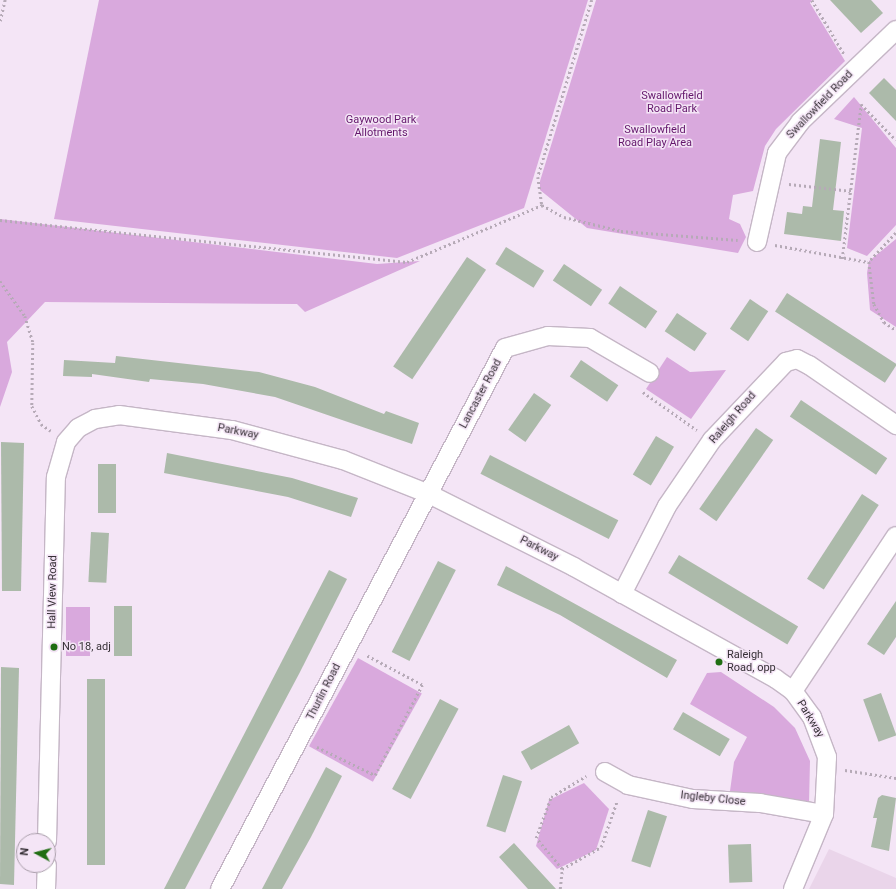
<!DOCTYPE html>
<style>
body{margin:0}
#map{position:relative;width:896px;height:889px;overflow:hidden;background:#f4e5f6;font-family:Roboto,sans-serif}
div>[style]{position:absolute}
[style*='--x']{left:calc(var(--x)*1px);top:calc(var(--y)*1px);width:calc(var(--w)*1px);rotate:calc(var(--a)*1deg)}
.built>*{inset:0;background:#ead5ea}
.green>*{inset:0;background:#d9a9dd;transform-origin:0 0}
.building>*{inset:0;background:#acbaaa;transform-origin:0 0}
.path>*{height:2.5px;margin-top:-1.25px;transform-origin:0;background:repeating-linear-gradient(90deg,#b6aab7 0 2px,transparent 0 5px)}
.roads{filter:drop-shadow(1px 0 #c5b6c6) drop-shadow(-1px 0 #c5b6c6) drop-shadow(0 1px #c5b6c6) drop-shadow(0 -1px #c5b6c6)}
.street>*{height:18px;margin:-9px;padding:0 9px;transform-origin:9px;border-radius:9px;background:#fff}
.dots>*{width:11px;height:11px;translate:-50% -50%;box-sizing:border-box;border:2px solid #f4e5f6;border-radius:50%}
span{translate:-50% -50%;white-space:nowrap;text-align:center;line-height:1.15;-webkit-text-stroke:3px #f4e5f6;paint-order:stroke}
.park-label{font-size:11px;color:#63166b}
.street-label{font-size:11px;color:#363036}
.poi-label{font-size:11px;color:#363036}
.left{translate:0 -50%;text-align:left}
.north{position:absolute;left:16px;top:833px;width:40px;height:40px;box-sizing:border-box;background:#f4e5f6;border:1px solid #a89da9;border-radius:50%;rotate:277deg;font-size:11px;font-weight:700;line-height:16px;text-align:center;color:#363036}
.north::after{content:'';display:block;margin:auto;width:14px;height:18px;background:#206e13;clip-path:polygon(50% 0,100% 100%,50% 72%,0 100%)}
</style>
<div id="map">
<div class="built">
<div style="clip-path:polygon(829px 849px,896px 878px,896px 889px,809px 889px)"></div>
</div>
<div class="green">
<div style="clip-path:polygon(99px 0,588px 0,524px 208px,397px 258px,54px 219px)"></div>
<div style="clip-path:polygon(596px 0,812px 0,810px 3px,845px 61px,776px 129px,765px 146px,753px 191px,733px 195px,729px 219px,740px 224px,746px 237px,738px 253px,587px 228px,540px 190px,540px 181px)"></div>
<div style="clip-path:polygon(854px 97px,896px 148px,896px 225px,867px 256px,847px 248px,862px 128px,834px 119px)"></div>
<div style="clip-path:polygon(0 219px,377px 264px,420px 261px,305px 312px,297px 304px,45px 302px,7px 342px,12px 372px,0 407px)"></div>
<div style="clip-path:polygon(896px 239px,896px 327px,870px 310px,867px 273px,869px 261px)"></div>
<div style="clip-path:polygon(667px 357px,690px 372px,726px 370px,691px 419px,646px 389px)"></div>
<div style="left:66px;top:607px;width:24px;height:49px"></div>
<div style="left:358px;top:658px;width:73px;height:101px;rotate:29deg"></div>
<div style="clip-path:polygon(721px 672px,774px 707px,795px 728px,810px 761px,809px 804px,730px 791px,734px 762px,747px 737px,690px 704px,707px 673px)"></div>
<div style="clip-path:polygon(584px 783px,609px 809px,596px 850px,557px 869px,536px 846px,549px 800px)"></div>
</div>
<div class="building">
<div style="clip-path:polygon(830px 0,871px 0,883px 13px,861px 33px)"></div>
<div style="clip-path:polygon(884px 78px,896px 90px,896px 121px,869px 93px)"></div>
<div style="clip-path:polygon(820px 139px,841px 142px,833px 210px,844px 211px,841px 241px,784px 234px,787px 212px,802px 214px,803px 206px,812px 207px)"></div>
<div style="left:506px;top:247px;width:45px;height:20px;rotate:32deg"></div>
<div style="left:467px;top:257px;width:23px;height:132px;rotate:34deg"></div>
<div style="left:564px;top:264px;width:46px;height:20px;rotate:34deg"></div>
<div style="left:620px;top:286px;width:45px;height:21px;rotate:34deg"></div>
<div style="left:787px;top:293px;width:131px;height:22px;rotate:33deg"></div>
<div style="left:750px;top:299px;width:22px;height:36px;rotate:34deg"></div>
<div style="left:677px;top:313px;width:36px;height:22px;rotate:34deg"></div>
<div style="clip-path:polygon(116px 356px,259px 372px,315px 387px,384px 414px,386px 411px,419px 423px,412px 444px,275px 397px,203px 384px,150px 379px,149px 382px,92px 374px,92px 377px,63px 376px,64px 360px,115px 363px)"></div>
<div style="left:581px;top:360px;width:45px;height:20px;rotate:34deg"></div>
<div style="left:534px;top:393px;width:21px;height:45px;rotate:35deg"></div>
<div style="left:801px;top:400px;width:104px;height:20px;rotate:34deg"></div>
<div style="left:756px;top:428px;width:21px;height:99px;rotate:35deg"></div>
<div style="left:656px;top:436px;width:21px;height:45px;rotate:31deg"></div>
<div style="clip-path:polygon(1px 442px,24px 443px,21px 591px,2px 591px)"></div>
<div style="clip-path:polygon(167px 453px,292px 478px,358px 498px,351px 517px,288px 497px,164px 473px)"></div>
<div style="left:490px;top:455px;width:144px;height:21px;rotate:27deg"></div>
<div style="left:98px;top:464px;width:18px;height:49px"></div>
<div style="left:862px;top:494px;width:20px;height:101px;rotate:33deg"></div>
<div style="left:91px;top:532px;width:18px;height:50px;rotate:3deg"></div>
<div style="left:679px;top:555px;width:139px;height:21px;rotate:31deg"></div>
<div style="left:438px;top:561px;width:20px;height:102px;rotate:27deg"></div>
<div style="clip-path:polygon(506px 566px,677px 660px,667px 678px,560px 615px,497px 585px)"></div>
<div style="clip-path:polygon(329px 570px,347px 579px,300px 672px,185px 889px,164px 889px)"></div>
<div style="clip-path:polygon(896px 601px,896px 637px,884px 655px,867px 644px)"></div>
<div style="left:114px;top:606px;width:18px;height:50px"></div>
<div style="clip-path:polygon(1px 667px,19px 668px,14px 885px,0 884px)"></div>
<div style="left:87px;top:679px;width:18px;height:186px"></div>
<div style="left:881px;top:693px;width:45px;height:19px;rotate:70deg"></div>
<div style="left:440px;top:699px;width:21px;height:102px;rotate:28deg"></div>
<div style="left:683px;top:712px;width:54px;height:20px;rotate:30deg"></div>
<div style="left:569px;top:725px;width:21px;height:55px;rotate:61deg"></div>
<div style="clip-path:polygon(326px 767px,342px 776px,311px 837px,282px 889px,262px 889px)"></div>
<div style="left:503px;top:775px;width:20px;height:54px;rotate:18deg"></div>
<div style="clip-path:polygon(882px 795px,896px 798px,889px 851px,871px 847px,877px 818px,873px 818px,878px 798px)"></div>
<div style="left:648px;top:810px;width:20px;height:54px;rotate:18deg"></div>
<div style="clip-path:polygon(514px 843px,533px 864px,556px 889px,528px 889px,499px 857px)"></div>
<div style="left:751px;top:844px;width:38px;height:23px;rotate:88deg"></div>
</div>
<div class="path">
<div style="--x:592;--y:0;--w:185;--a:107"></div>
<div style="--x:538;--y:177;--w:28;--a:82"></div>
<div style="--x:542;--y:205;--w:25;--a:29"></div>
<div style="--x:564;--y:217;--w:59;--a:13.8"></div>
<div style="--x:621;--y:231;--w:117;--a:4.4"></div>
<div style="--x:812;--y:0;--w:63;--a:59.3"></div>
<div style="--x:0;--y:21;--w:22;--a:-77"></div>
<div style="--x:789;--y:184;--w:63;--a:6.3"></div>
<div style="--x:0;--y:220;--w:409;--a:5.9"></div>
<div style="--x:407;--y:262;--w:147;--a:-22.9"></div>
<div style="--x:896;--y:233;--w:40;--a:133"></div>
<div style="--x:869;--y:262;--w:42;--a:83.2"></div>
<div style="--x:874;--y:304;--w:21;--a:61"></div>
<div style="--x:884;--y:322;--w:14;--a:34"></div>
<div style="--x:775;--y:245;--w:96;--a:10.3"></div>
<div style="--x:842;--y:259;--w:156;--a:-83"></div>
<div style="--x:861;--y:104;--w:50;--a:45.8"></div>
<div style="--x:0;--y:281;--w:43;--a:54.5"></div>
<div style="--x:25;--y:316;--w:28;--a:73"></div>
<div style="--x:33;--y:343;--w:63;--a:90.9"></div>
<div style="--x:32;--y:406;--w:20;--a:63"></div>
<div style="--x:41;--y:424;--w:12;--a:35"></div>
<div style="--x:643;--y:392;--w:66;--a:35.1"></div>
<div style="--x:317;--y:747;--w:64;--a:25.8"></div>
<div style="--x:375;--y:775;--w:102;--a:-62.4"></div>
<div style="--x:422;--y:685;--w:64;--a:-152.2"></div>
<div style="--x:845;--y:770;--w:52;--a:8.9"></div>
<div style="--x:562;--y:869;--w:45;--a:-29.4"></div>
<div style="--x:601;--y:847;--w:49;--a:-70.8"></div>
<div style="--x:560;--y:889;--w:20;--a:-84"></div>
<div style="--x:562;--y:869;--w:40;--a:-130"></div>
<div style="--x:536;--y:838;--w:44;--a:-69.9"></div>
<div style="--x:551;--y:797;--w:41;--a:-31"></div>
</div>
<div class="roads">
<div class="street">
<div style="--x:757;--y:242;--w:91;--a:-77.3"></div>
<div style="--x:777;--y:153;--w:39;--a:-53"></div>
<div style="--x:800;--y:122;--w:133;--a:-43.8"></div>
<div style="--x:622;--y:594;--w:99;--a:-62.9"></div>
<div style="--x:667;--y:506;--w:80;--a:-55.7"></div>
<div style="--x:712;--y:440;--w:108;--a:-46.5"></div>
<div style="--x:786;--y:362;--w:11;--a:-15"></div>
<div style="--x:797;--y:359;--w:13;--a:27"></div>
<div style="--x:809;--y:365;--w:106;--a:34.6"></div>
<div style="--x:793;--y:691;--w:186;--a:-56.4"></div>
<div style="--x:605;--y:772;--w:26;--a:29"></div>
<div style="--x:628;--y:785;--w:66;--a:12.2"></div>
<div style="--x:693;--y:799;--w:67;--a:3.4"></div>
<div style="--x:760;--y:803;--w:65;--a:9.8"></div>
<div style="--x:47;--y:841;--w:364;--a:-88.6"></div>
<div style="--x:56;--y:477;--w:36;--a:-74"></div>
<div style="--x:66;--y:442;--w:18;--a:-49"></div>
<div style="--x:78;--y:428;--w:19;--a:-28"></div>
<div style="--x:95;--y:419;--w:24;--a:-9"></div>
<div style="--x:119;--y:415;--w:114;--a:7.6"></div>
<div style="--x:232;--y:430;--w:115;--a:15.1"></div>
<div style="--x:343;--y:460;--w:92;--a:21.6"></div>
<div style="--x:429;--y:494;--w:162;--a:26.7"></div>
<div style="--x:574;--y:567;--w:231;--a:29"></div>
<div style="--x:776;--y:679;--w:21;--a:35"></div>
<div style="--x:793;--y:691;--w:32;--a:54"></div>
<div style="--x:812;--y:717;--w:43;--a:69.4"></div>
<div style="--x:827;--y:757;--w:57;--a:93"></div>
<div style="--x:824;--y:814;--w:81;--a:112.5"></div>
<div style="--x:46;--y:889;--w:24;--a:-88"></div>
<div style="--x:220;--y:889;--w:611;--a:-62.22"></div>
<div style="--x:505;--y:348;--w:45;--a:-15.6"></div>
<div style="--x:548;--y:336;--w:42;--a:2.7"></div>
<div style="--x:590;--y:338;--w:69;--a:30.3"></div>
</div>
</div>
<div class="dots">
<div style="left:54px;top:647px;background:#206e13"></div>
<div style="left:719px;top:662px;background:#206e13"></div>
</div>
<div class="park-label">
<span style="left:672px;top:103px">Swallowfield<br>Road Park</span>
<span style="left:381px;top:127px">Gaywood Park<br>Allotments</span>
<span style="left:655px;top:137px">Swallowfield<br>Road Play Area</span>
</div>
<div class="street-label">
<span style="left:820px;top:105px;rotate:-46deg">Swallowfield Road</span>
<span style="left:481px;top:394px;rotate:-62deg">Lancaster Road</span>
<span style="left:733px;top:418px;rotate:-49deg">Raleigh Road</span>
<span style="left:238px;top:432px;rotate:11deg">Parkway</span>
<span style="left:539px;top:549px;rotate:27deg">Parkway</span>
<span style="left:53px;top:592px;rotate:-89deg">Hall View Road</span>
<span style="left:324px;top:692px;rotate:-63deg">Thurlin Road</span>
<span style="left:810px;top:719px;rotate:59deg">Parkway</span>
<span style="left:713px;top:799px;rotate:6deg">Ingleby Close</span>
</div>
<div class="poi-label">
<span class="left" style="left:62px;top:647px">No 18, adj</span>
<span class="left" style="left:727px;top:662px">Raleigh<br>Road, opp</span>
</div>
<div class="north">N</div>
</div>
